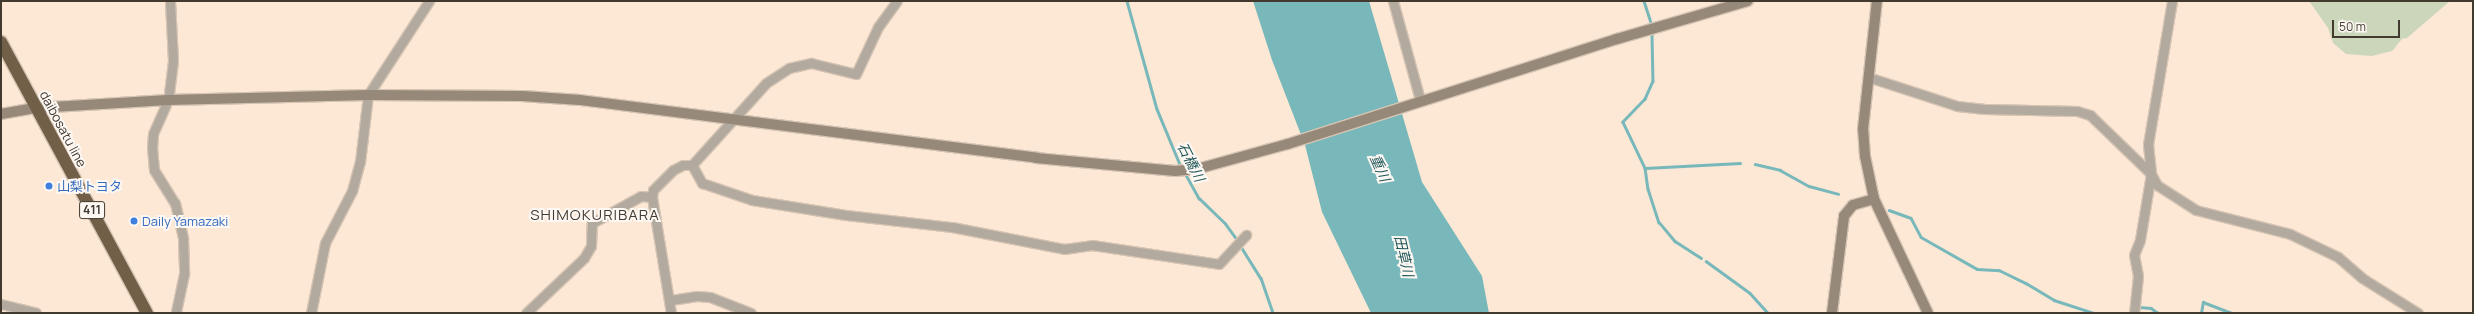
<!DOCTYPE html>
<meta charset="utf-8">
<style>
body{margin:0}
#map{position:relative;width:2474px;height:314px;overflow:hidden;background:#fce8d5;font-family:Manrope,"Noto Sans JP",sans-serif}
div>[style]{position:absolute}
[style*='--x']{left:calc(var(--x)*1px);top:calc(var(--y)*1px);width:calc(var(--w)*1px);rotate:calc(var(--a)*1deg)}
.green>*{inset:0;background:#ccd6ba}
.water>*{inset:0;background:#78b8bb}
.stream>*{height:2.5px;margin:-1.25px;padding:0 1.25px;transform-origin:1.25px;border-radius:1.25px;background:#78b8bb}
.roads{filter:drop-shadow(1px 0 #d7c5b4) drop-shadow(-1px 0 #d7c5b4) drop-shadow(0 1px #d7c5b4) drop-shadow(0 -1px #d7c5b4)}
.street>*{height:9px;margin:-4.5px;padding:0 4.5px;transform-origin:4.5px;border-radius:4.5px;background:#b3aa9f}
.secondary>*{height:10px;margin:-5px;padding:0 5px;transform-origin:5px;border-radius:5px;background:#968979}
.highway>*{height:12px;margin:-6px;padding:0 6px;transform-origin:6px;border-radius:6px;background:#715f48}
.dots>*{width:11px;height:11px;translate:-50% -50%;box-sizing:border-box;border:2px solid #fdf8f3;border-radius:50%}
span{translate:-50% -50%;white-space:nowrap;text-align:center;line-height:1.15;-webkit-text-stroke:4px #fdf8f3;paint-order:stroke}
.shield-label span{padding:1px 3px;background:#fdf8f3;border:1px solid;border-radius:3px;-webkit-text-stroke-width:0}
.shield-label{font-size:12px;color:#42392f;font-weight:700}
.street-label{font-size:13px;color:#42392f}
.shop-label{font-size:13px;color:#366cbe}
.left{translate:0 -50%;text-align:left}
.water-label{font-size:14px;color:#1e5558;font-style:italic}
.quarter-label{font-size:15px;color:#42392f;letter-spacing:1px}
.frame{position:absolute;inset:0;border:2px solid #42392f;pointer-events:none}
.scale{position:absolute;left:2332px;top:20px;width:68px;height:18px;box-sizing:border-box;border:2px solid #42392f;border-top:0;padding-left:5px;font-size:12px;line-height:14px;white-space:nowrap;color:#42392f;-webkit-text-stroke:3px #fdf8f3;paint-order:stroke}
</style>
<div id="map">
<div class="green">
<div style="clip-path:polygon(2309px 1px,2450px 1px,2407px 38px,2402px 39px,2392px 51px,2372px 56px,2346px 54px,2333px 43px,2328px 28px)"></div>
</div>
<div class="water">
<div style="clip-path:polygon(1253px 1px,1369px 1px,1422px 182px,1482px 276px,1489px 313px,1371px 313px,1322px 212px,1305px 145px,1272px 60px)"></div>
</div>
<div class="stream">
<div style="--x:1127;--y:1;--w:112;--a:74.5"></div>
<div style="--x:1157;--y:109;--w:63;--a:67.5"></div>
<div style="--x:1644;--y:1;--w:22;--a:72"></div>
<div style="--x:1652;--y:35;--w:46;--a:88.8"></div>
<div style="--x:1653;--y:81;--w:20;--a:114"></div>
<div style="--x:1645;--y:99;--w:32;--a:134"></div>
<div style="--x:1623;--y:122;--w:51;--a:64.4"></div>
<div style="--x:1645;--y:168;--w:95;--a:-3"></div>
<div style="--x:1755;--y:164;--w:26;--a:13"></div>
<div style="--x:1780;--y:170;--w:33;--a:29"></div>
<div style="--x:1809;--y:186;--w:30;--a:15"></div>
<div style="--x:1645;--y:168;--w:21;--a:82"></div>
<div style="--x:1648;--y:189;--w:35;--a:72"></div>
<div style="--x:1659;--y:222;--w:25;--a:50"></div>
<div style="--x:1675;--y:241;--w:31;--a:33"></div>
<div style="--x:1185;--y:173;--w:29;--a:61"></div>
<div style="--x:1199;--y:198;--w:36;--a:44"></div>
<div style="--x:1225;--y:223;--w:22;--a:54"></div>
<div style="--x:1889;--y:210;--w:23;--a:20"></div>
<div style="--x:1911;--y:218;--w:21;--a:62"></div>
<div style="--x:1921;--y:237;--w:64;--a:29.7"></div>
<div style="--x:1977;--y:269;--w:22;--a:3"></div>
<div style="--x:1999;--y:270;--w:30;--a:26"></div>
<div style="--x:2026;--y:283;--w:33;--a:31"></div>
<div style="--x:2054;--y:300;--w:42;--a:18"></div>
<div style="--x:1240;--y:245;--w:39;--a:58"></div>
<div style="--x:1261;--y:278;--w:37;--a:71"></div>
<div style="--x:1706;--y:261;--w:54;--a:36"></div>
<div style="--x:1750;--y:293;--w:27;--a:48"></div>
<div style="--x:2139;--y:307;--w:12;--a:5"></div>
<div style="--x:2151;--y:308;--w:9;--a:36"></div>
<div style="--x:2201;--y:313;--w:11;--a:-80"></div>
<div style="--x:2203;--y:302;--w:31;--a:21"></div>
</div>
<div class="roads">
<div class="street">
<div style="--x:170;--y:1;--w:60;--a:87.1"></div>
<div style="--x:173;--y:61;--w:39;--a:97"></div>
<div style="--x:168;--y:100;--w:37;--a:114"></div>
<div style="--x:153;--y:134;--w:13;--a:94"></div>
<div style="--x:152;--y:147;--w:23;--a:85"></div>
<div style="--x:154;--y:170;--w:39;--a:58"></div>
<div style="--x:175;--y:203;--w:37;--a:77"></div>
<div style="--x:183;--y:239;--w:35;--a:88"></div>
<div style="--x:184;--y:274;--w:40;--a:102"></div>
<div style="--x:1393;--y:1;--w:103;--a:74.7"></div>
<div style="--x:2172;--y:1;--w:145;--a:99.5"></div>
<div style="--x:2148;--y:144;--w:30;--a:84"></div>
<div style="--x:2151;--y:174;--w:13;--a:61"></div>
<div style="--x:2157;--y:185;--w:46;--a:32.7"></div>
<div style="--x:2196;--y:210;--w:97;--a:14.3"></div>
<div style="--x:2290;--y:234;--w:53;--a:25.6"></div>
<div style="--x:2338;--y:257;--w:32;--a:41"></div>
<div style="--x:2362;--y:278;--w:66;--a:32"></div>
<div style="--x:1868;--y:77;--w:94;--a:18"></div>
<div style="--x:1957;--y:106;--w:28;--a:6"></div>
<div style="--x:1985;--y:109;--w:92;--a:1.2"></div>
<div style="--x:2077;--y:111;--w:14;--a:17"></div>
<div style="--x:2090;--y:115;--w:85;--a:44"></div>
<div style="--x:2151;--y:174;--w:67;--a:99.5"></div>
<div style="--x:2140;--y:240;--w:16;--a:112"></div>
<div style="--x:2134;--y:255;--w:21;--a:79"></div>
<div style="--x:2138;--y:276;--w:37;--a:96"></div>
<div style="--x:692;--y:165;--w:21;--a:61"></div>
<div style="--x:702;--y:183;--w:53;--a:18.8"></div>
<div style="--x:752;--y:200;--w:95;--a:9.1"></div>
<div style="--x:846;--y:215;--w:107;--a:6.5"></div>
<div style="--x:952;--y:227;--w:114;--a:11.1"></div>
<div style="--x:1064;--y:249;--w:28;--a:-8"></div>
<div style="--x:1092;--y:245;--w:128;--a:8.5"></div>
<div style="--x:1219;--y:264;--w:40;--a:-47"></div>
<div style="--x:671;--y:300;--w:26;--a:-9"></div>
<div style="--x:697;--y:296;--w:13;--a:4"></div>
<div style="--x:710;--y:297;--w:44;--a:21.3"></div>
<div style="--x:1;--y:304;--w:36;--a:14"></div>
<div style="--x:311;--y:313;--w:71;--a:-78.7"></div>
<div style="--x:325;--y:243;--w:59;--a:-62.6"></div>
<div style="--x:352;--y:191;--w:30;--a:-75"></div>
<div style="--x:360;--y:162;--w:67;--a:-83.2"></div>
<div style="--x:368;--y:95;--w:112;--a:-57"></div>
<div style="--x:526;--y:313;--w:80;--a:-43.5"></div>
<div style="--x:584;--y:258;--w:14;--a:-60"></div>
<div style="--x:591;--y:246;--w:23;--a:-88"></div>
<div style="--x:592;--y:223;--w:56;--a:-28.9"></div>
<div style="--x:641;--y:196;--w:11;--a:5"></div>
<div style="--x:671;--y:313;--w:118;--a:-99.3"></div>
<div style="--x:652;--y:197;--w:7;--a:-82"></div>
<div style="--x:653;--y:190;--w:28;--a:-45"></div>
<div style="--x:673;--y:170;--w:11;--a:-27"></div>
<div style="--x:683;--y:165;--w:9;--a:0"></div>
<div style="--x:692;--y:165;--w:110;--a:-47.9"></div>
<div style="--x:766;--y:83;--w:27;--a:-33"></div>
<div style="--x:789;--y:68;--w:23;--a:-13"></div>
<div style="--x:811;--y:63;--w:46;--a:13.7"></div>
<div style="--x:856;--y:74;--w:52;--a:-64.9"></div>
<div style="--x:878;--y:27;--w:32;--a:-54"></div>
</div>
<div class="secondary">
<div style="--x:1;--y:114;--w:36;--a:-10"></div>
<div style="--x:36;--y:108;--w:132;--a:-3.5"></div>
<div style="--x:168;--y:100;--w:200;--a:-1.4"></div>
<div style="--x:368;--y:95;--w:154;--a:0.4"></div>
<div style="--x:522;--y:96;--w:58;--a:3.9"></div>
<div style="--x:580;--y:100;--w:460;--a:7.2"></div>
<div style="--x:1036;--y:158;--w:140;--a:5.3"></div>
<div style="--x:1175;--y:171;--w:22;--a:-5"></div>
<div style="--x:1197;--y:169;--w:94;--a:-15.4"></div>
<div style="--x:1288;--y:144;--w:345;--a:-17.7"></div>
<div style="--x:1617;--y:39;--w:136;--a:-16.2"></div>
<div style="--x:1874;--y:199;--w:126;--a:64.7"></div>
<div style="--x:1832;--y:313;--w:98;--a:-82.9"></div>
<div style="--x:1844;--y:216;--w:14;--a:-51"></div>
<div style="--x:1853;--y:205;--w:22;--a:-16"></div>
<div style="--x:1874;--y:199;--w:44;--a:-101.8"></div>
<div style="--x:1865;--y:156;--w:27;--a:-94"></div>
<div style="--x:1863;--y:129;--w:129;--a:-83.8"></div>
</div>
<div class="highway">
<div style="--x:1;--y:42;--w:308;--a:61.7"></div>
</div>
</div>
<div class="dots">
<div style="left:49px;top:186px;background:#3f7fe0"></div>
<div style="left:134px;top:221px;background:#3f7fe0"></div>
</div>
<div class="shield-label">
<span style="left:92px;top:210px">411</span>
</div>
<div class="street-label">
<span style="left:63px;top:129px;rotate:62deg">daibosatu line</span>
</div>
<div class="shop-label">
<span class="left" style="left:57px;top:186px">山梨トヨタ</span>
<span class="left" style="left:142px;top:221px">Daily Yamazaki</span>
</div>
<div class="water-label">
<span style="left:1191px;top:162px;rotate:63deg">石橋川</span>
<span style="left:1380px;top:168px;rotate:66deg">重川</span>
<span style="left:1404px;top:256px;rotate:77deg">田草川</span>
</div>
<div class="quarter-label">
<span style="left:595px;top:215px">SHIMOKURIBARA</span>
</div>
<div class="frame"></div>
<div class="scale">50 m</div>
</div>
